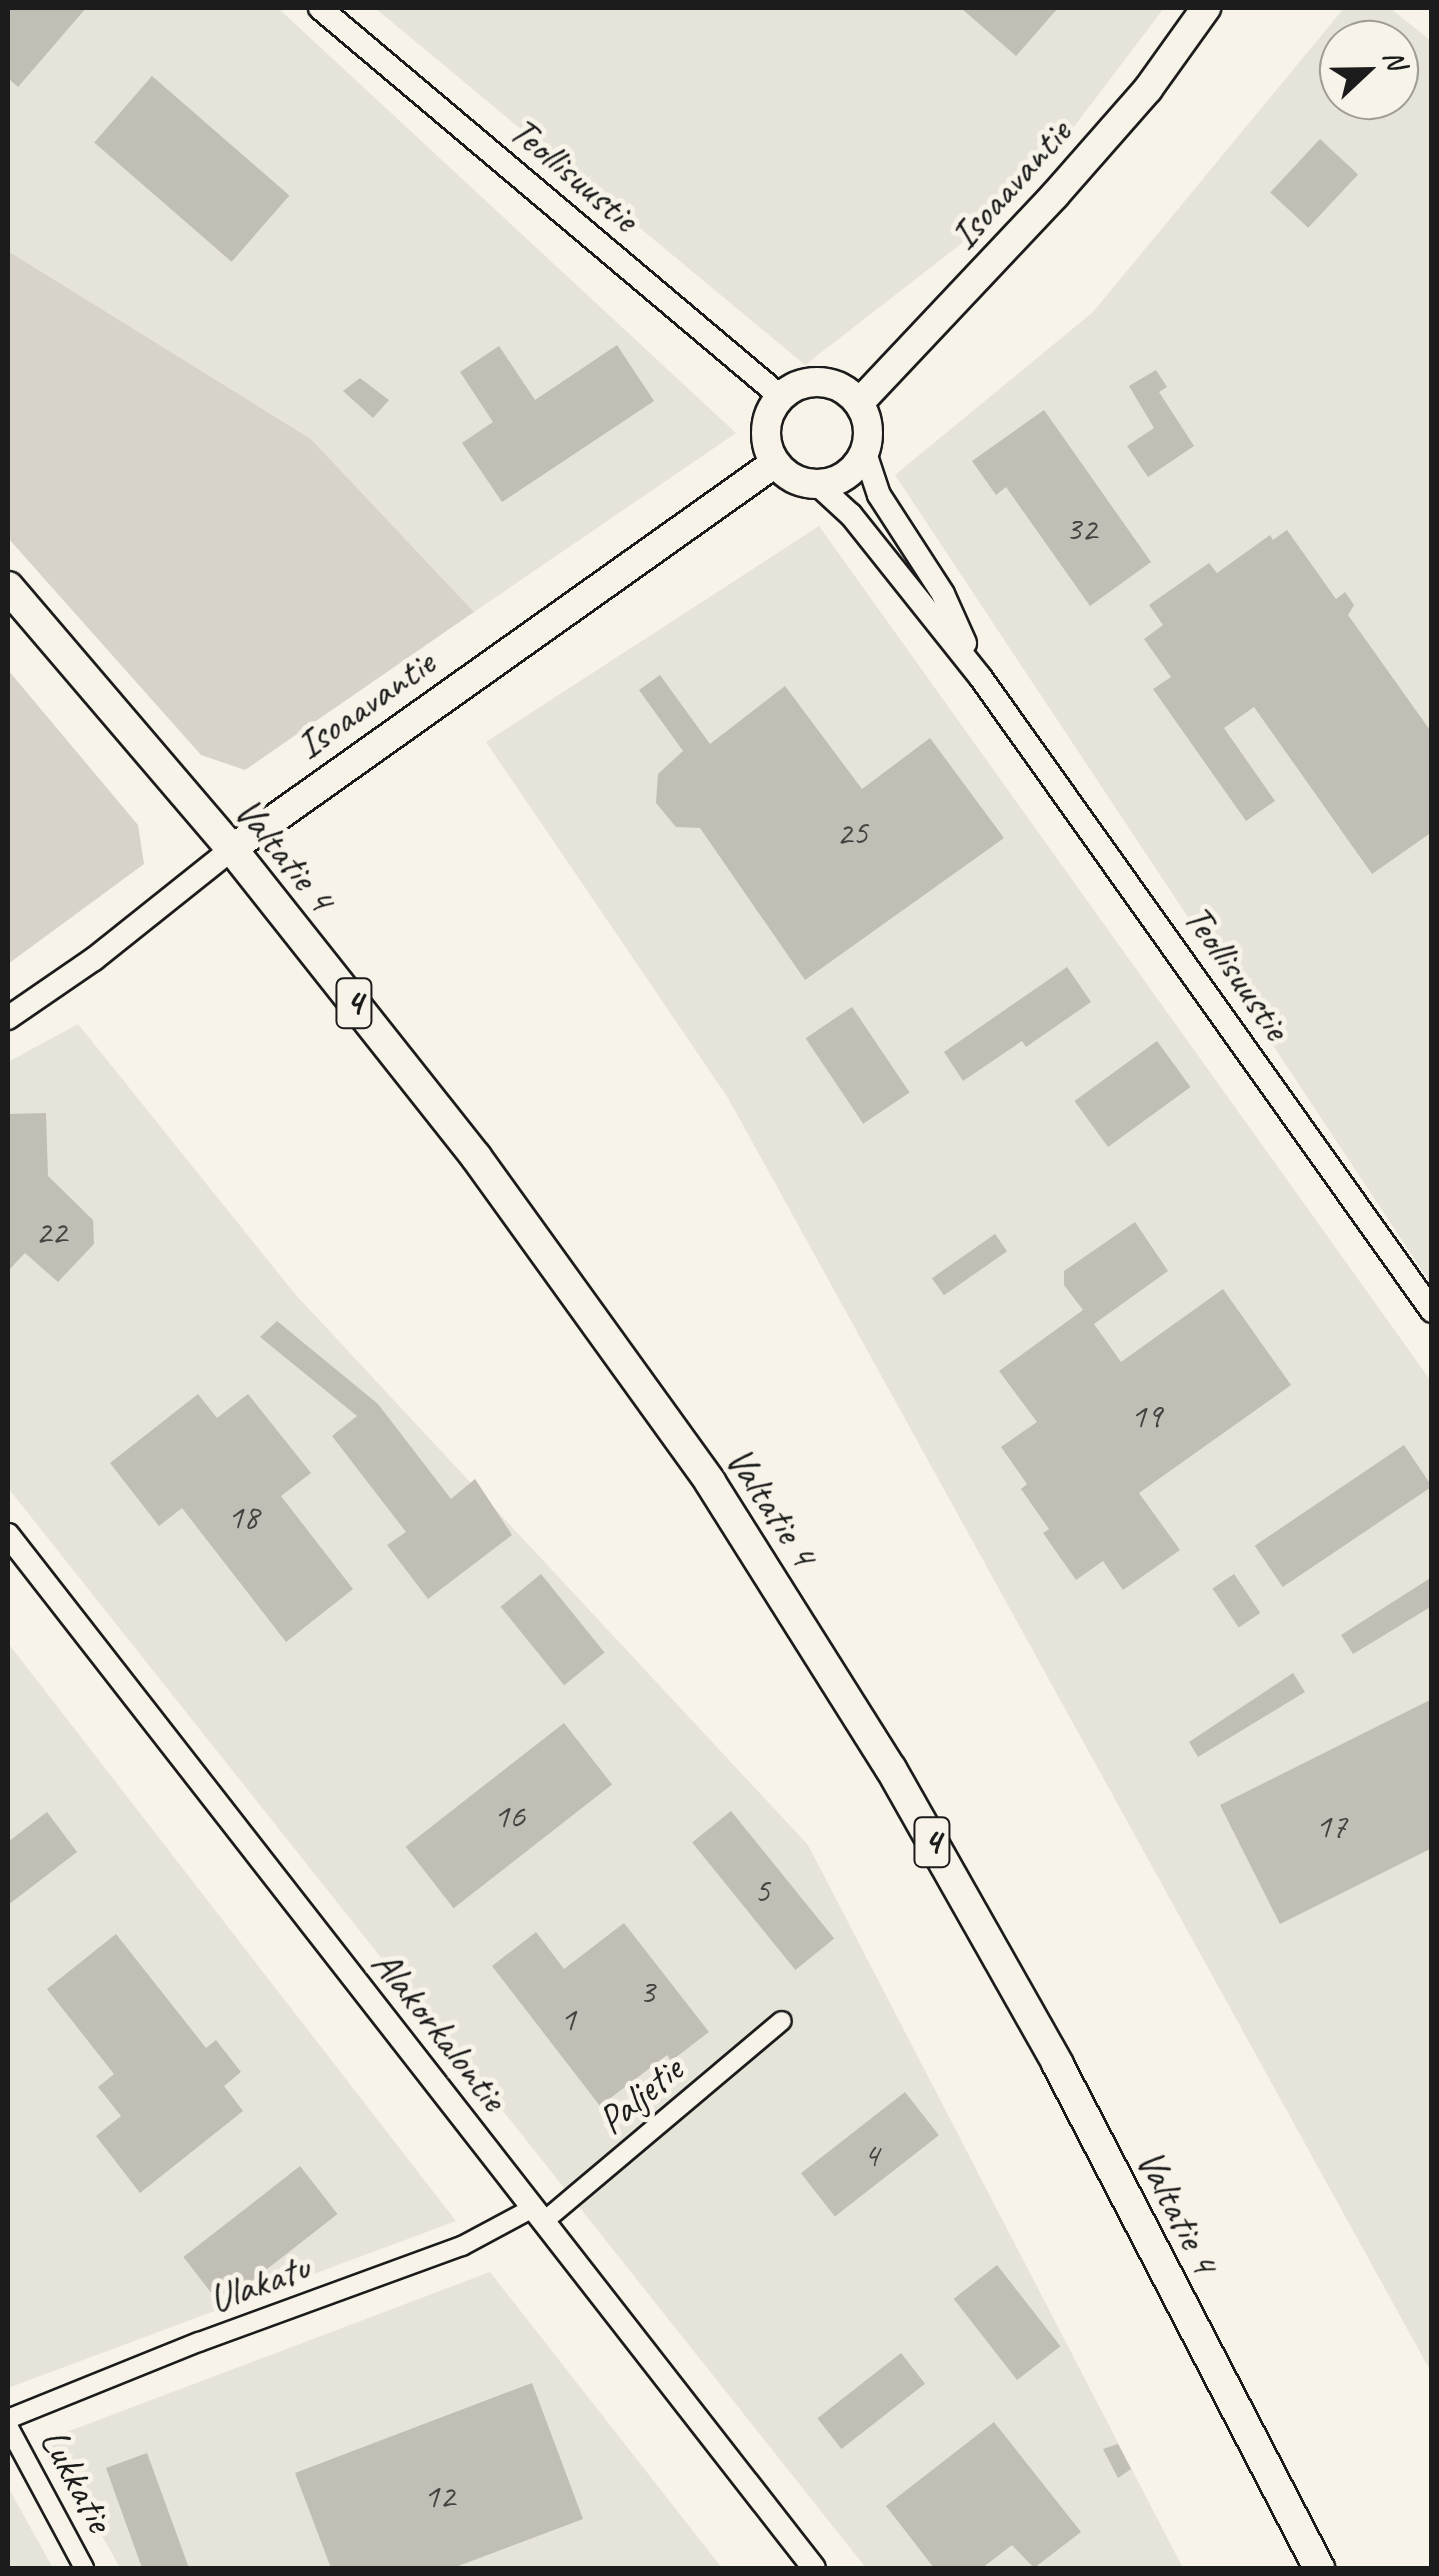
<!DOCTYPE html>
<style>
body{margin:0}
#map{position:relative;width:1439px;height:2576px;overflow:hidden;background:#f7f3e8;font-family:Caveat,sans-serif}
div>[style]{position:absolute}
[style*='--x']{left:calc(var(--x)*1px);top:calc(var(--y)*1px);width:calc(var(--w)*1px);rotate:calc(var(--a)*1deg)}
.built>*{inset:0;background:#e6e3d9}
.green>*{inset:0;background:#d7d3cb}
.building>*{inset:0;background:#c0beb5;transform-origin:0 0}
.roads{filter:drop-shadow(2px 0 #1c1c1c) drop-shadow(-2px 0 #1c1c1c) drop-shadow(0 2px #1c1c1c) drop-shadow(0 -2px #1c1c1c)}
.minor>*{height:18px;margin:-9px;padding:0 9px;transform-origin:9px;border-radius:9px;background:#f7f3e8}
.tertiary>*{height:22px;margin:-11px;padding:0 11px;transform-origin:11px;border-radius:11px;background:#f7f3e8}
.secondary>*{height:28px;margin:-14px;padding:0 14px;transform-origin:14px;border-radius:14px;background:#f7f3e8}
.secondary>.ring{margin:-14px;padding:0;box-sizing:content-box;background:none;border:28px solid #f7f3e8;border-radius:50%}
.trunk>*{height:30px;margin:-15px;padding:0 15px;transform-origin:15px;border-radius:15px;background:#f7f3e8}
span{translate:-50% -50%;white-space:nowrap;text-align:center;line-height:1.15;-webkit-text-stroke:10px #f7f3e8;paint-order:stroke}
.number-label{font-size:35px;color:#454442}
.number-label span{-webkit-text-stroke-width:0}
.shield-label span{padding:2px 8px;background:#f7f3e8;border:2px solid;border-radius:8px;-webkit-text-stroke-width:0}
.shield-label{font-size:38px;color:#1c1c1c;font-weight:700}
.street-label{font-size:40px;color:#1c1c1c}
.frame{position:absolute;inset:0;border:10px solid #1c1c1c;pointer-events:none}
.north{position:absolute;left:1319px;top:20px;width:100px;height:100px;box-sizing:border-box;background:#f7f3e8;border:2px solid #9f9d96;border-radius:50%;rotate:68deg;font-size:28px;font-weight:700;line-height:40px;text-align:center;color:#1c1c1c}
.north::after{content:'';display:block;margin:auto;width:35px;height:45px;background:#1c1c1c;clip-path:polygon(50% 0,100% 100%,50% 72%,0 100%)}
</style>
<div id="map">
<div class="built">
<div style="clip-path:polygon(8px 8px,278px 8px,736px 433px,474px 612px,311px 439px,8px 251px)"></div>
<div style="clip-path:polygon(375px 8px,1164px 8px,1020px 198px,805px 365px)"></div>
<div style="clip-path:polygon(evenodd,1344px 8px,1390px 8px,1431px 41px,1431px 1284px,895px 475px,1093px 312px,1344px 8px,1339px 40px,1399px 40px,1399px 100px,1339px 100px,1339px 40px)"></div>
<div style="clip-path:polygon(819px 526px,1431px 1381px,1431px 2372px,728px 1098px,486px 742px)"></div>
<div style="clip-path:polygon(78px 1024px,295px 1294px,808px 1845px,1183px 2568px,866px 2568px,8px 1488px,8px 1062px)"></div>
<div style="clip-path:polygon(8px 1643px,456px 2221px,8px 2388px)"></div>
<div style="clip-path:polygon(490px 2272px,722px 2568px,120px 2568px,48px 2439px)"></div>
<div style="clip-path:polygon(8px 2487px,53px 2568px,8px 2568px)"></div>
</div>
<div class="green">
<div style="clip-path:polygon(8px 251px,311px 439px,474px 612px,245px 770px,201px 755px,8px 538px)"></div>
<div style="clip-path:polygon(8px 670px,138px 825px,144px 864px,8px 964px)"></div>
</div>
<div class="building">
<div style="clip-path:polygon(8px 8px,86px 8px,18px 87px,8px 78px)"></div>
<div style="clip-path:polygon(961px 8px,1058px 8px,1016px 56px)"></div>
<div style="left:152px;top:76px;width:182px;height:88px;rotate:41deg"></div>
<div style="left:1320px;top:139px;width:52px;height:73px;rotate:43deg"></div>
<div style="clip-path:polygon(617px 345px,654px 401px,502px 502px,462px 443px,493px 422px,460px 372px,499px 346px,535px 400px)"></div>
<div style="clip-path:polygon(1156px 370px,1167px 387px,1159px 392px,1194px 446px,1148px 477px,1127px 446px,1154px 428px,1129px 386px)"></div>
<div style="clip-path:polygon(360px 378px,389px 400px,373px 418px,343px 391px)"></div>
<div style="clip-path:polygon(1044px 410px,1151px 562px,1090px 606px,1006px 487px,996px 495px,972px 461px)"></div>
<div style="clip-path:polygon(1287px 530px,1336px 599px,1345px 592px,1354px 605px,1348px 615px,1432px 733px,1432px 832px,1372px 874px,1254px 707px,1224px 728px,1275px 801px,1246px 821px,1153px 689px,1171px 677px,1144px 639px,1163px 625px,1149px 605px,1209px 563px,1217px 573px,1270px 535px,1273px 540px)"></div>
<div style="clip-path:polygon(660px 675px,710px 744px,785px 686px,862px 789px,930px 738px,1004px 838px,805px 980px,700px 828px,676px 827px,656px 803px,658px 774px,683px 751px,639px 690px)"></div>
<div style="clip-path:polygon(1067px 967px,1091px 1002px,1026px 1047px,1022px 1041px,963px 1081px,944px 1052px)"></div>
<div style="left:852px;top:1007px;width:103px;height:56px;rotate:56deg"></div>
<div style="left:1157px;top:1041px;width:57px;height:102px;rotate:54deg"></div>
<div style="clip-path:polygon(46px 1113px,48px 1176px,93px 1220px,94px 1244px,58px 1282px,25px 1253px,8px 1271px,8px 1114px)"></div>
<div style="clip-path:polygon(1135px 1222px,1168px 1271px,1094px 1324px,1121px 1362px,1223px 1289px,1291px 1385px,1139px 1493px,1180px 1550px,1123px 1590px,1103px 1561px,1076px 1580px,1043px 1533px,1049px 1529px,1021px 1489px,1027px 1484px,1001px 1447px,1037px 1422px,999px 1371px,1083px 1310px,1064px 1285px,1064px 1271px)"></div>
<div style="left:995px;top:1234px;width:21px;height:77px;rotate:55deg"></div>
<div style="clip-path:polygon(277px 1321px,378px 1404px,451px 1499px,475px 1479px,512px 1535px,428px 1599px,387px 1545px,406px 1532px,332px 1436px,357px 1416px,260px 1337px)"></div>
<div style="clip-path:polygon(198px 1394px,217px 1418px,248px 1394px,311px 1473px,281px 1496px,353px 1589px,286px 1642px,182px 1508px,159px 1526px,110px 1463px)"></div>
<div style="left:1404px;top:1445px;width:50px;height:180px;rotate:56deg"></div>
<div style="left:541px;top:1574px;width:101px;height:52px;rotate:51deg"></div>
<div style="left:1234px;top:1574px;width:47px;height:26px;rotate:56deg"></div>
<div style="clip-path:polygon(1432px 1577px,1432px 1606px,1353px 1654px,1341px 1635px)"></div>
<div style="clip-path:polygon(1293px 1673px,1305px 1692px,1198px 1757px,1189px 1742px)"></div>
<div style="clip-path:polygon(1432px 1699px,1432px 1848px,1280px 1924px,1220px 1805px)"></div>
<div style="left:564px;top:1723px;width:78px;height:201px;rotate:52deg"></div>
<div style="left:731px;top:1811px;width:164px;height:50px;rotate:51deg"></div>
<div style="clip-path:polygon(47px 1812px,77px 1852px,8px 1905px,8px 1842px)"></div>
<div style="clip-path:polygon(624px 1923px,709px 2032px,671px 2061px,667px 2055px,600px 2106px,492px 1966px,536px 1932px,564px 1969px)"></div>
<div style="clip-path:polygon(116px 1934px,206px 2048px,216px 2040px,241px 2072px,224px 2086px,243px 2111px,140px 2193px,96px 2136px,121px 2116px,98px 2087px,114px 2074px,47px 1989px)"></div>
<div style="left:905px;top:2092px;width:55px;height:132px;rotate:52deg"></div>
<div style="left:300px;top:2166px;width:61px;height:148px;rotate:52deg"></div>
<div style="left:997px;top:2265px;width:103px;height:55px;rotate:52deg"></div>
<div style="left:901px;top:2353px;width:39px;height:106px;rotate:52deg"></div>
<div style="clip-path:polygon(532px 2383px,583px 2519px,453px 2568px,331px 2568px,295px 2473px)"></div>
<div style="clip-path:polygon(994px 2422px,1081px 2532px,1034px 2568px,1012px 2545px,982px 2568px,934px 2568px,886px 2506px)"></div>
<div style="clip-path:polygon(1118px 2444px,1131px 2469px,1118px 2478px,1103px 2449px)"></div>
<div style="clip-path:polygon(147px 2453px,189px 2568px,142px 2568px,106px 2468px)"></div>
</div>
<div class="roads">
<div class="minor">
<div style="--x:543;--y:2222;--w:312;--a:-40.1"></div>
<div style="--x:8;--y:2419;--w:206;--a:-22"></div>
<div style="--x:199;--y:2342;--w:280;--a:-20.1"></div>
<div style="--x:462;--y:2246;--w:78;--a:-28.2"></div>
<div style="--x:8;--y:2426;--w:161;--a:61.8"></div>
</div>
<div class="tertiary">
<div style="--x:320;--y:8;--w:602;--a:40.15"></div>
<div style="--x:865;--y:453;--w:44;--a:71.6"></div>
<div style="--x:879;--y:495;--w:118;--a:57.1"></div>
<div style="--x:943;--y:594;--w:54;--a:65.8"></div>
<div style="--x:817;--y:484;--w:46;--a:42.4"></div>
<div style="--x:851;--y:515;--w:208;--a:51.4"></div>
<div style="--x:981;--y:678;--w:777;--a:54.53"></div>
<div style="--x:8;--y:1018;--w:104;--a:-34.5"></div>
<div style="--x:94;--y:959;--w:176;--a:-38.6"></div>
<div style="--x:8;--y:1535;--w:1310;--a:52.04"></div>
</div>
<div class="secondary">
<div class="ring" style="left:766px;top:382px;width:74px;height:74px"></div>
<div style="--x:860;--y:402;--w:284;--a:-46.7"></div>
<div style="--x:1055;--y:195;--w:141;--a:-48.7"></div>
<div style="--x:1148;--y:89;--w:100;--a:-54.4"></div>
<div style="--x:232;--y:849;--w:666;--a:-35.41"></div>
</div>
<div class="trunk">
<div style="--x:8;--y:587;--w:345;--a:49.5"></div>
<div style="--x:232;--y:849;--w:393;--a:51.6"></div>
<div style="--x:476;--y:1157;--w:400;--a:54.2"></div>
<div style="--x:710;--y:1482;--w:339;--a:57.8"></div>
<div style="--x:891;--y:1769;--w:338;--a:60.5"></div>
<div style="--x:1057;--y:2063;--w:569;--a:62.58"></div>
</div>
</div>
<div class="number-label">
<span style="left:1081px;top:529px">32</span>
<span style="left:852px;top:833px">25</span>
<span style="left:51px;top:1232px">22</span>
<span style="left:1146px;top:1416px">19</span>
<span style="left:243px;top:1517px">18</span>
<span style="left:509px;top:1816px">16</span>
<span style="left:1331px;top:1826px">17</span>
<span style="left:762px;top:1891px">5</span>
<span style="left:647px;top:1992px">3</span>
<span style="left:568px;top:2019px">1</span>
<span style="left:871px;top:2155px">4</span>
<span style="left:439px;top:2496px">12</span>
</div>
<div class="shield-label">
<span style="left:354px;top:1003px">4</span>
<span style="left:932px;top:1842px">4</span>
</div>
<div class="street-label">
<span style="left:574px;top:174px;rotate:40deg">Teollisuustie</span>
<span style="left:1010px;top:184px;rotate:-48deg">Isoaavantie</span>
<span style="left:365px;top:704px;rotate:-35deg">Isoaavantie</span>
<span style="left:285px;top:854px;rotate:51deg">Valtatie 4</span>
<span style="left:1237px;top:972px;rotate:55deg">Teollisuustie</span>
<span style="left:772px;top:1506px;rotate:57deg">Valtatie 4</span>
<span style="left:440px;top:2030px;rotate:52deg">Alakorkalontie</span>
<span style="left:640px;top:2095px;rotate:-40deg">Paljetie</span>
<span style="left:1178px;top:2211px;rotate:63deg">Valtatie 4</span>
<span style="left:259px;top:2283px;rotate:-20deg">Ulakatu</span>
<span style="left:77px;top:2480px;rotate:62deg">Lukkatie</span>
</div>
<div class="frame"></div>
<div class="north">N</div>
</div>
